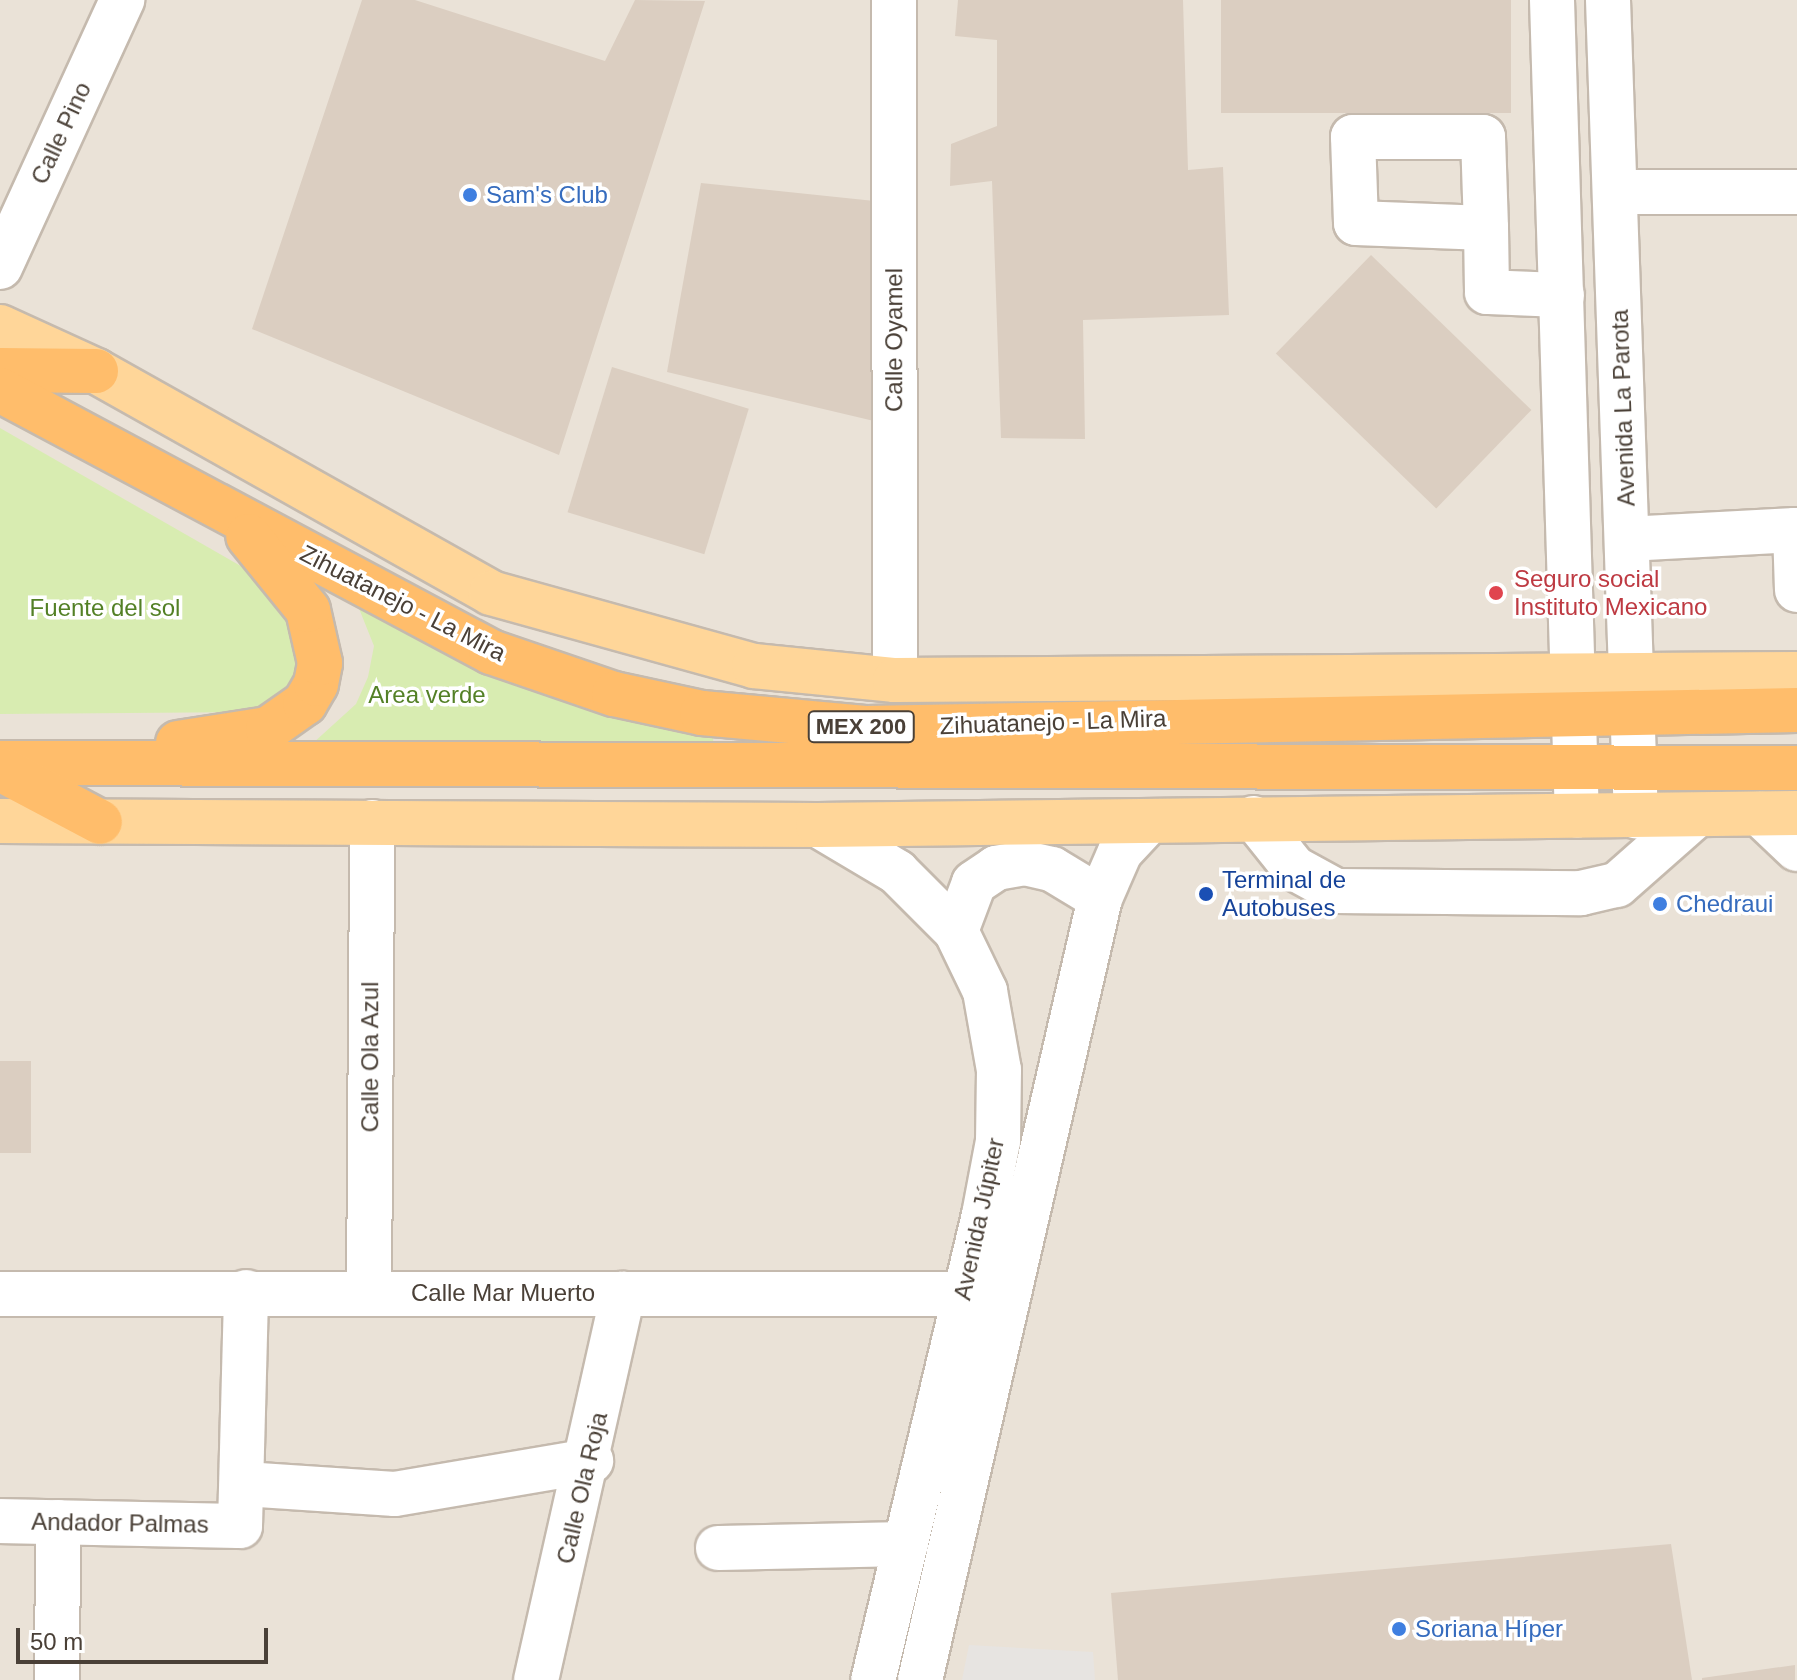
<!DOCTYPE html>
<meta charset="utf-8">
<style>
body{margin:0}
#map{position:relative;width:1797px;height:1680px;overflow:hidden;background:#f6f1ea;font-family:Arial,sans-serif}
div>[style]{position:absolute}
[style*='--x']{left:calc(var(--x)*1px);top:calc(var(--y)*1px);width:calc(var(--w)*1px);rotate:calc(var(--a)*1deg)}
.residential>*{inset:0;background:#eae2d7;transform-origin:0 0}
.green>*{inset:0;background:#d8ecb1}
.parking>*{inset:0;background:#e7e4e1}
.building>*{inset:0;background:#dbcec1;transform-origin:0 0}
.roads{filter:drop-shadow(2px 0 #c5baae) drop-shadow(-2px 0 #c5baae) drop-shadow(0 2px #c5baae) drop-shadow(0 -2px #c5baae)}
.minor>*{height:44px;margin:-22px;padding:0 22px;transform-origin:22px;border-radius:22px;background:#fff}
.major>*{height:44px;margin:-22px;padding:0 22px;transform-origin:22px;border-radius:22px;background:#ffd699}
.highway>*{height:44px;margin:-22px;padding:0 22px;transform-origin:22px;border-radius:22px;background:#ffbd6b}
.dots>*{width:22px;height:22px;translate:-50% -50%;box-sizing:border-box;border:4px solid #fff;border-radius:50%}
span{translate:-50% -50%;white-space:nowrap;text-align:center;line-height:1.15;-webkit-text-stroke:7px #fff;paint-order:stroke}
.shield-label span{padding:2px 6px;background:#fff;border:2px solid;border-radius:6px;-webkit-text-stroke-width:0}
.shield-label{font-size:22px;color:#4a4037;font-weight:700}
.street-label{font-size:24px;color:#4a4037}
.shop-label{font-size:24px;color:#366cbe}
.left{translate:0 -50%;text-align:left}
.health-label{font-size:24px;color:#be3a42}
.park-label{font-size:24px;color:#538026}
.transit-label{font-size:24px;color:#164399}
.scale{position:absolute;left:16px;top:1628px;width:252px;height:36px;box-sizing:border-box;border:4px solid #4a4037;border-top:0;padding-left:10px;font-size:24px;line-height:28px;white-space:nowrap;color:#4a4037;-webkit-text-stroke:6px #fff;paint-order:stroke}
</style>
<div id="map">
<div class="residential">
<div style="left:0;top:0;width:1797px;height:1680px"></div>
</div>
<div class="green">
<div style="clip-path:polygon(0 428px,274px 585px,304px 614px,299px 691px,261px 712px,0 714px)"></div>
<div style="clip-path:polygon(354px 596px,712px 720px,714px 753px,312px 744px,356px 704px,368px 677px,374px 646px)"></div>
</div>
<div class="parking">
<div style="clip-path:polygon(969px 1645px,1093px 1652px,1095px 1680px,962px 1680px)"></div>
</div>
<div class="building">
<div style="clip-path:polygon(362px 0,415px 0,605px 61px,635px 0,705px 1px,559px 455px,252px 329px)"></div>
<div style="clip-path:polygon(958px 0,1183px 0,1188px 170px,1223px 167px,1229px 315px,1083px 320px,1085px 439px,1001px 438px,992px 181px,950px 186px,951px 144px,997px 126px,997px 40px,955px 36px)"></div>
<div style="left:1221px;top:0;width:290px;height:113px"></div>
<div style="clip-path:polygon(701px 183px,884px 202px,874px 421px,667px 372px)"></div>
<div style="left:1371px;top:255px;width:223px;height:137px;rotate:44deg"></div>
<div style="left:612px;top:367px;width:143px;height:152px;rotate:17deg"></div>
<div style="left:0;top:1061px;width:31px;height:92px"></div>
<div style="clip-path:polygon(1671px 1544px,1692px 1680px,1118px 1680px,1111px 1593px)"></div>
<div style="clip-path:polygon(1795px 1665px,1795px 1680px,1702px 1680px,1702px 1678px)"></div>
</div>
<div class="roads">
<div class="minor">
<div style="--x:894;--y:0;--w:680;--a:89.92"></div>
<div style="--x:1552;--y:0;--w:816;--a:88.25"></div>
<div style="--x:1608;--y:0;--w:817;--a:88.04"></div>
<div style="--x:1617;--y:192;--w:180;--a:0"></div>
<div style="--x:1486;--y:228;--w:130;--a:-177.8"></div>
<div style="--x:1356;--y:223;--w:86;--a:-92"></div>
<div style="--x:1353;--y:137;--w:130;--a:0"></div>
<div style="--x:1483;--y:137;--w:91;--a:88.1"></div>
<div style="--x:1486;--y:228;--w:64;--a:89.1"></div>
<div style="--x:1487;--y:292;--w:75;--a:2.3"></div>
<div style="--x:0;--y:267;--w:294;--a:-65.4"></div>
<div style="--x:1627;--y:539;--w:168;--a:-3.1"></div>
<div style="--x:1795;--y:530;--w:60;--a:88.1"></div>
<div style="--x:1760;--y:814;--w:51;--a:43.4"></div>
<div style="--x:1254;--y:818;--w:64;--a:51.3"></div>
<div style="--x:1294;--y:868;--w:48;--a:28.7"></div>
<div style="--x:1336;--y:891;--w:245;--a:0.5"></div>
<div style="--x:1581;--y:893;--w:37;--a:-13"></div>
<div style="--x:1617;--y:885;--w:103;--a:-41.4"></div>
<div style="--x:818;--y:825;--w:92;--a:30.7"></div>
<div style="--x:897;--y:872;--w:83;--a:45"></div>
<div style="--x:956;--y:931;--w:67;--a:64.2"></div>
<div style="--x:985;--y:991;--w:80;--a:80"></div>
<div style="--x:999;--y:1070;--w:71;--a:90.8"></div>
<div style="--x:998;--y:1141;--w:75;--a:100.7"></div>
<div style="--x:984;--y:1215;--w:478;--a:103.4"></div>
<div style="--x:956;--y:931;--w:51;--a:-69.4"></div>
<div style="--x:974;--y:883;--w:27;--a:-34"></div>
<div style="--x:996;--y:868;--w:29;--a:-10"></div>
<div style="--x:1025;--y:863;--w:28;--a:13"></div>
<div style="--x:1052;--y:869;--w:56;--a:31.1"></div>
<div style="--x:369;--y:1292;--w:470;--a:-89.6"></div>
<div style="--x:0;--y:1294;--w:1007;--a:0"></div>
<div style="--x:244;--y:1484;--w:151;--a:3.8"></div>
<div style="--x:395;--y:1494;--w:199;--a:-9.6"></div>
<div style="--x:0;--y:1521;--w:240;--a:1.2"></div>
<div style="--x:240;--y:1526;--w:234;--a:-88.5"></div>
<div style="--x:718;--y:1548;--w:188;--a:-1.2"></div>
<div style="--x:57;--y:1680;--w:158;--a:-89.6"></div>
<div style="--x:536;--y:1680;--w:396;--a:-77.3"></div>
<div style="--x:920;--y:1680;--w:802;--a:-77.04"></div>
<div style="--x:1100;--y:898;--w:50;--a:-66.5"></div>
<div style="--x:1120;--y:852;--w:42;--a:-46.9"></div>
</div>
<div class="major">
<div style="--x:0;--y:327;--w:106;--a:24.6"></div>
<div style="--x:96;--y:371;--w:453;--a:29.3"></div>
<div style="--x:491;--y:593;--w:273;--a:15.5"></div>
<div style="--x:754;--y:666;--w:142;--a:5.7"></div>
<div style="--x:895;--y:680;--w:902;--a:-0.38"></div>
<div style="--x:0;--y:821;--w:818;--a:0.28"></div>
<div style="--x:818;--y:825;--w:979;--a:-0.7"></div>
</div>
<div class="highway">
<div style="--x:0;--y:370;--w:96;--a:0.6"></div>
<div style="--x:0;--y:390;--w:557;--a:28.08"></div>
<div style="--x:491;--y:652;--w:130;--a:18.9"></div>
<div style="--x:614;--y:694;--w:90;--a:12.2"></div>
<div style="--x:702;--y:713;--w:166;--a:5.2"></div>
<div style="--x:867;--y:728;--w:930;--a:-1.11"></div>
<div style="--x:178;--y:743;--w:91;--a:-8.8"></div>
<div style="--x:268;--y:729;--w:45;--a:-35.1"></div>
<div style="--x:305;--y:703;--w:22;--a:-60"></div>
<div style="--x:316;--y:684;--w:21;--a:-79"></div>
<div style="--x:320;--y:663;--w:54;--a:-102.8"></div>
<div style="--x:308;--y:610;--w:95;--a:-129"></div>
<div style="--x:0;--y:763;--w:1797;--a:0.16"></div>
<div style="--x:0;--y:769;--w:113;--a:27.9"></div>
</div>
</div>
<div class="dots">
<div style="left:470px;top:195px;background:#3f7fe0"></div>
<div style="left:1496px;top:593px;background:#e0444e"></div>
<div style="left:1206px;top:894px;background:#1a4fb4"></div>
<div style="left:1660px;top:904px;background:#3f7fe0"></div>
<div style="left:1399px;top:1629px;background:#3f7fe0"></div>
</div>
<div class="shield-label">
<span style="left:861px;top:727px">MEX 200</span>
</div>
<div class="street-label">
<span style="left:61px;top:133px;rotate:-65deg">Calle Pino</span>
<span style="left:894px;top:340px;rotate:-90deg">Calle Oyamel</span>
<span style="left:1623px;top:408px;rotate:-92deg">Avenida La Parota</span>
<span style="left:403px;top:603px;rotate:27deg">Zihuatanejo - La Mira</span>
<span style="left:1053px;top:722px;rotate:-2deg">Zihuatanejo - La Mira</span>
<span style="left:370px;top:1057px;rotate:-90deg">Calle Ola Azul</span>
<span style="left:979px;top:1219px;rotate:-78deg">Avenida Júpiter</span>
<span style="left:503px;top:1293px">Calle Mar Muerto</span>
<span style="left:582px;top:1488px;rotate:-77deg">Calle Ola Roja</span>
<span style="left:120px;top:1523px;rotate:1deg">Andador Palmas</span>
</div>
<div class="shop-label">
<span class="left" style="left:486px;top:195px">Sam's Club</span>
<span class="left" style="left:1676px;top:904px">Chedraui</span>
<span class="left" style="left:1415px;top:1629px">Soriana Híper</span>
</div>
<div class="health-label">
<span class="left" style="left:1514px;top:593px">Seguro social<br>Instituto Mexicano</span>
</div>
<div class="park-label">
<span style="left:105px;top:608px">Fuente del sol</span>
<span style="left:427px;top:695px">Area verde</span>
</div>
<div class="transit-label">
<span class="left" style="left:1222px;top:894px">Terminal de<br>Autobuses</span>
</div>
<div class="scale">50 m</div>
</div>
